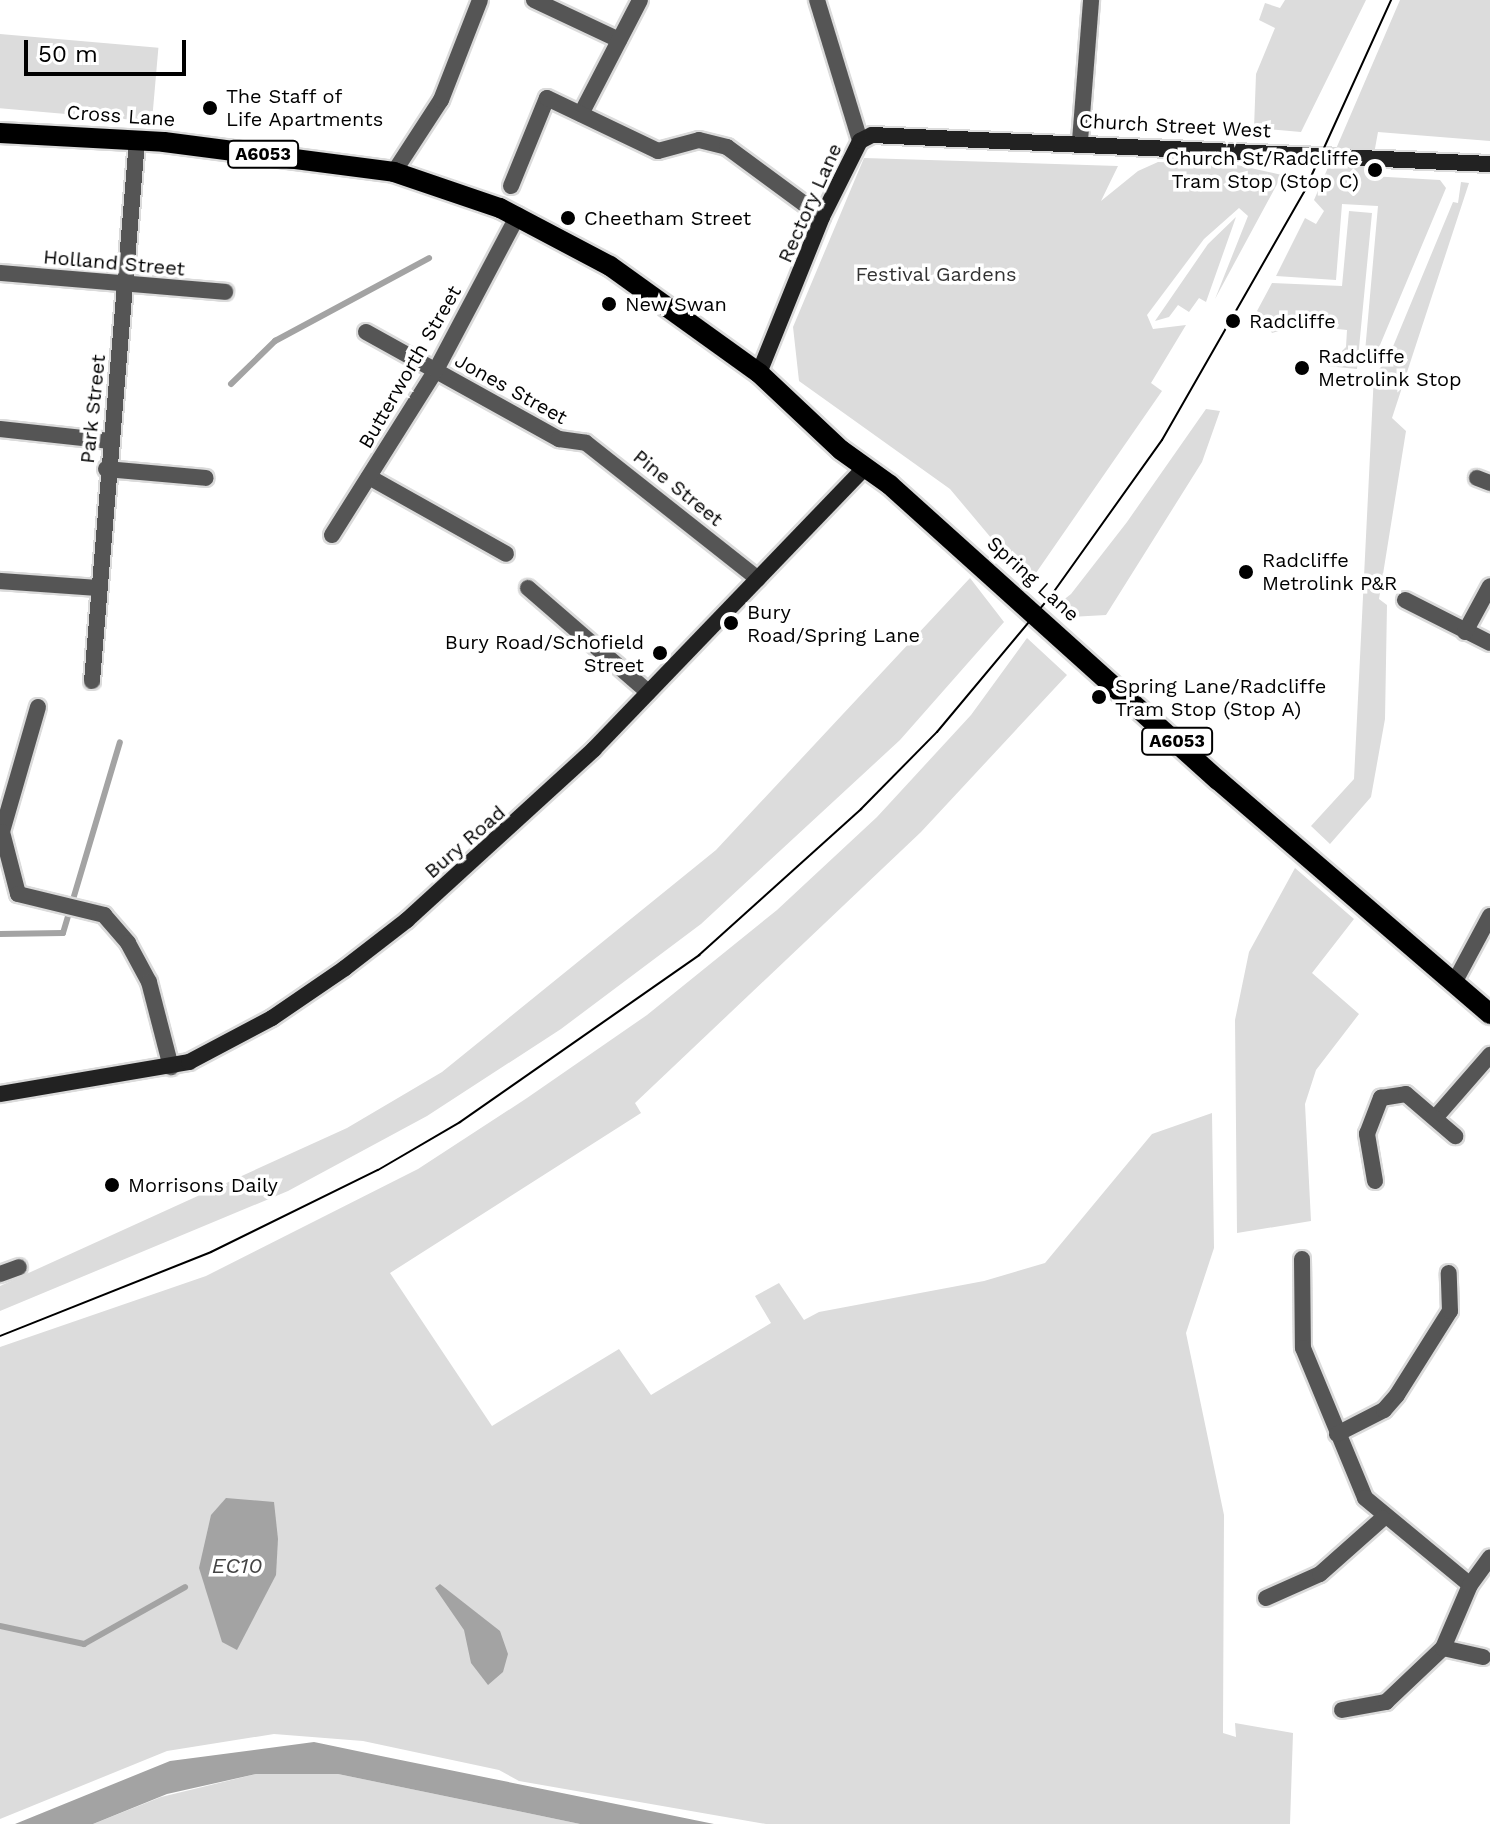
<!DOCTYPE html>
<style>
body{margin:0}
#map{position:relative;width:1490px;height:1824px;overflow:hidden;background:#fff;font-family:"Work Sans",sans-serif}
div>[style]{position:absolute}
[style*='--x']{left:calc(var(--x)*1px);top:calc(var(--y)*1px);width:calc(var(--w)*1px);rotate:calc(var(--a)*1deg)}
.green>*{inset:0;background:#dcdcdc;transform-origin:0 0}
.water>*{inset:0;background:#a3a3a3}
.stream>*{height:6px;margin:-3px;padding:0 3px;transform-origin:3px;border-radius:3px;background:#a3a3a3}
.roads{filter:drop-shadow(2px 0 #dbdbdb) drop-shadow(-2px 0 #dbdbdb) drop-shadow(0 2px #dbdbdb) drop-shadow(0 -2px #dbdbdb)}
.street>*{height:16px;margin:-8px;padding:0 8px;transform-origin:8px;border-radius:8px;background:#555}
.secondary>*{height:16px;margin:-8px;padding:0 8px;transform-origin:8px;border-radius:8px;background:#222}
.primary>*{height:20px;margin:-10px;padding:0 10px;transform-origin:10px;border-radius:10px;background:#000}
.tram>*{height:2px;margin:-1px;padding:0 1px;transform-origin:1px;border-radius:1px;background:#000}
.dots>*{width:22px;height:22px;translate:-50% -50%;box-sizing:border-box;border:4px solid #fff;border-radius:50%}
span{translate:-50% -50%;white-space:nowrap;text-align:center;line-height:1.15;-webkit-text-stroke:7px #fff;paint-order:stroke}
.shield-label span{padding:2px 6px;background:#fff;border:2px solid;border-radius:6px;-webkit-text-stroke-width:0}
.shield-label{font-size:18px;color:#000;font-weight:700}
.poi-label{font-size:20px;color:#000}
.left{translate:0 -50%;text-align:left}
.right{translate:-100% -50%;text-align:right}
.street-label{font-size:20px;color:#000}
.park-label{font-size:20px;color:#333}
.water-label{font-size:22px;color:#444;font-style:italic}
.scale{position:absolute;left:24px;top:40px;width:162px;height:36px;box-sizing:border-box;border:4px solid #000;border-top:0;padding-left:10px;font-size:24px;line-height:28px;white-space:nowrap;color:#000;-webkit-text-stroke:6px #fff;paint-order:stroke}
</style>
<div id="map">
<div class="green">
<div style="clip-path:polygon(1285px 0,1366px 0,1301px 132px,1254px 128px,1256px 74px,1275px 28px,1259px 20px,1265px 3px,1280px 8px)"></div>
<div style="clip-path:polygon(1400px 0,1490px 0,1490px 141px,1378px 132px,1370px 176px,1440px 180px,1446px 188px,1380px 345px,1364px 363px,1378px 206px,1342px 204px,1336px 280px,1276px 276px,1305px 218px,1316px 224px,1324px 211px,1314px 200px)"></div>
<div style="left:0;top:34px;width:159px;height:74px;rotate:5deg"></div>
<div style="clip-path:polygon(864px 158px,1118px 166px,1101px 201px,1138px 171px,1158px 162px,1237px 165px,1282px 175px,1215px 299px,1248px 216px,1239px 208px,1204px 239px,1147px 315px,1153px 329px,1186px 325px,1151px 383px,1162px 391px,1029px 583px,950px 489px,799px 381px,793px 327px)"></div>
<div style="clip-path:polygon(1461px 182px,1469px 183px,1392px 418px,1406px 431px,1379px 599px,1387px 605px,1385px 719px,1371px 797px,1330px 844px,1311px 826px,1354px 779px,1374px 374px,1387px 361px,1453px 202px,1458px 203px)"></div>
<div style="clip-path:polygon(1349px 211px,1372px 213px,1357px 369px,1327px 366px,1346px 347px,1347px 330px,1299px 325px,1272px 333px,1257px 311px,1272px 283px,1342px 286px)"></div>
<div style="clip-path:polygon(1236px 217px,1206px 302px,1199px 298px,1189px 312px,1178px 305px,1169px 317px,1155px 321px,1208px 244px)"></div>
<div style="clip-path:polygon(1206px 409px,1220px 411px,1202px 462px,1106px 615px,1070px 617px,1052px 609px,1071px 594px,1127px 522px)"></div>
<div style="clip-path:polygon(970px 578px,1004px 622px,900px 740px,701px 924px,561px 1029px,427px 1116px,288px 1191px,0 1311px,0 1286px,347px 1128px,442px 1072px,716px 850px)"></div>
<div style="clip-path:polygon(1027px 638px,1067px 675px,921px 832px,635px 1103px,641px 1113px,390px 1273px,492px 1426px,619px 1349px,651px 1395px,771px 1323px,755px 1296px,779px 1283px,804px 1320px,819px 1312px,984px 1281px,1045px 1263px,1152px 1134px,1212px 1113px,1214px 1248px,1186px 1333px,1224px 1515px,1223px 1733px,1236px 1737px,1235px 1723px,1293px 1733px,1290px 1824px,766px 1824px,519px 1781px,499px 1770px,363px 1741px,274px 1734px,167px 1751px,0 1819px,0 1347px,206px 1276px,418px 1169px,527px 1098px,647px 1015px,777px 910px,877px 817px,971px 715px)"></div>
<div style="clip-path:polygon(1295px 868px,1354px 919px,1312px 973px,1359px 1014px,1316px 1070px,1305px 1104px,1311px 1221px,1237px 1233px,1235px 1020px,1249px 952px)"></div>
<div style="clip-path:polygon(256px 1774px,338px 1774px,580px 1824px,93px 1824px,161px 1797px)"></div>
</div>
<div class="water">
<div style="clip-path:polygon(226px 1498px,274px 1502px,278px 1539px,276px 1575px,237px 1650px,222px 1642px,199px 1568px,211px 1515px)"></div>
<div style="clip-path:polygon(440px 1584px,500px 1631px,508px 1654px,503px 1672px,488px 1685px,471px 1663px,464px 1630px,435px 1588px)"></div>
<div style="clip-path:polygon(314px 1742px,381px 1756px,714px 1824px,580px 1824px,338px 1774px,256px 1774px,167px 1794px,93px 1824px,15px 1824px,170px 1761px)"></div>
</div>
<div class="stream">
<div style="--x:231;--y:384;--w:62;--a:-44.3"></div>
<div style="--x:275;--y:341;--w:175;--a:-28.3"></div>
<div style="--x:0;--y:934;--w:63;--a:-0.9"></div>
<div style="--x:63;--y:933;--w:199;--a:-73.4"></div>
<div style="--x:0;--y:1626;--w:86;--a:12.1"></div>
<div style="--x:84;--y:1644;--w:116;--a:-29.4"></div>
</div>
<div class="roads">
<div class="street">
<div style="--x:534;--y:0;--w:94;--a:25.2"></div>
<div style="--x:817;--y:0;--w:147;--a:73"></div>
<div style="--x:581;--y:114;--w:128;--a:-62.6"></div>
<div style="--x:1080;--y:141;--w:141;--a:-85.5"></div>
<div style="--x:394;--y:172;--w:86;--a:-56.9"></div>
<div style="--x:441;--y:100;--w:107;--a:-68.7"></div>
<div style="--x:511;--y:186;--w:95;--a:-67.8"></div>
<div style="--x:547;--y:98;--w:123;--a:25.5"></div>
<div style="--x:658;--y:151;--w:42;--a:-15"></div>
<div style="--x:699;--y:140;--w:29;--a:14"></div>
<div style="--x:727;--y:147;--w:118;--a:36.4"></div>
<div style="--x:0;--y:273;--w:226;--a:4.8"></div>
<div style="--x:366;--y:332;--w:221;--a:29"></div>
<div style="--x:559;--y:439;--w:27;--a:8"></div>
<div style="--x:586;--y:443;--w:219;--a:38.3"></div>
<div style="--x:0;--y:429;--w:111;--a:6.2"></div>
<div style="--x:106;--y:469;--w:100;--a:5.1"></div>
<div style="--x:369;--y:477;--w:157;--a:29.3"></div>
<div style="--x:1477;--y:478;--w:14;--a:21"></div>
<div style="--x:332;--y:535;--w:195;--a:-57.8"></div>
<div style="--x:436;--y:370;--w:175;--a:-62.1"></div>
<div style="--x:0;--y:581;--w:97;--a:4.1"></div>
<div style="--x:528;--y:588;--w:159;--a:40.9"></div>
<div style="--x:1405;--y:600;--w:95;--a:26.8"></div>
<div style="--x:1465;--y:632;--w:52;--a:-61.5"></div>
<div style="--x:92;--y:681;--w:542;--a:-85.24"></div>
<div style="--x:38;--y:707;--w:130;--a:106.1"></div>
<div style="--x:2;--y:832;--w:64;--a:75.5"></div>
<div style="--x:18;--y:894;--w:89;--a:13.7"></div>
<div style="--x:104;--y:915;--w:37;--a:49"></div>
<div style="--x:128;--y:943;--w:44;--a:61.7"></div>
<div style="--x:149;--y:982;--w:88;--a:75.5"></div>
<div style="--x:1454;--y:983;--w:76;--a:-61.8"></div>
<div style="--x:1435;--y:1118;--w:84;--a:-48.9"></div>
<div style="--x:1375;--y:1181;--w:48;--a:-99.7"></div>
<div style="--x:1367;--y:1134;--w:39;--a:-69"></div>
<div style="--x:1381;--y:1098;--w:25;--a:-9"></div>
<div style="--x:1406;--y:1094;--w:65;--a:40.6"></div>
<div style="--x:1302;--y:1259;--w:89;--a:89.4"></div>
<div style="--x:1303;--y:1348;--w:162;--a:67.5"></div>
<div style="--x:1365;--y:1498;--w:136;--a:39.6"></div>
<div style="--x:0;--y:1274;--w:20;--a:-20"></div>
<div style="--x:1337;--y:1434;--w:53;--a:-27.1"></div>
<div style="--x:1384;--y:1410;--w:20;--a:-49"></div>
<div style="--x:1397;--y:1395;--w:99;--a:-57.8"></div>
<div style="--x:1450;--y:1311;--w:38;--a:-92"></div>
<div style="--x:1266;--y:1598;--w:59;--a:-24"></div>
<div style="--x:1320;--y:1574;--w:84;--a:-41.6"></div>
<div style="--x:1443;--y:1648;--w:41;--a:12.7"></div>
<div style="--x:1342;--y:1710;--w:45;--a:-10.3"></div>
<div style="--x:1386;--y:1702;--w:79;--a:-43.5"></div>
<div style="--x:1443;--y:1648;--w:69;--a:-66.8"></div>
<div style="--x:1470;--y:1585;--w:34;--a:-54"></div>
</div>
<div class="secondary">
<div style="--x:759;--y:373;--w:168;--a:-68"></div>
<div style="--x:822;--y:217;--w:85;--a:-63.4"></div>
<div style="--x:860;--y:141;--w:13;--a:-27"></div>
<div style="--x:872;--y:135;--w:619;--a:2.69"></div>
<div style="--x:0;--y:1094;--w:192;--a:-9.6"></div>
<div style="--x:189;--y:1062;--w:94;--a:-27.9"></div>
<div style="--x:272;--y:1018;--w:88;--a:-34.4"></div>
<div style="--x:345;--y:968;--w:78;--a:-37.7"></div>
<div style="--x:407;--y:920;--w:253;--a:-42.4"></div>
<div style="--x:594;--y:749;--w:390;--a:-46.1"></div>
</div>
<div class="primary">
<div style="--x:0;--y:133;--w:164;--a:3.1"></div>
<div style="--x:164;--y:142;--w:232;--a:7.4"></div>
<div style="--x:394;--y:172;--w:112;--a:18.8"></div>
<div style="--x:500;--y:208;--w:124;--a:27.8"></div>
<div style="--x:610;--y:266;--w:183;--a:35.7"></div>
<div style="--x:759;--y:373;--w:112;--a:43.2"></div>
<div style="--x:841;--y:450;--w:60;--a:35.5"></div>
<div style="--x:890;--y:485;--w:441;--a:42"></div>
<div style="--x:1218;--y:780;--w:359;--a:40.7"></div>
</div>
</div>
<div class="tram">
<div style="--x:0;--y:1336;--w:227;--a:-21.7"></div>
<div style="--x:211;--y:1252;--w:186;--a:-26.2"></div>
<div style="--x:378;--y:1170;--w:95;--a:-30.3"></div>
<div style="--x:460;--y:1122;--w:292;--a:-34.9"></div>
<div style="--x:699;--y:955;--w:218;--a:-42"></div>
<div style="--x:861;--y:809;--w:108;--a:-45.4"></div>
<div style="--x:937;--y:732;--w:176;--a:-50.1"></div>
<div style="--x:1050;--y:597;--w:193;--a:-54.5"></div>
<div style="--x:1162;--y:440;--w:286;--a:-60.2"></div>
<div style="--x:1304;--y:192;--w:211;--a:-65.6"></div>
</div>
<div class="dots">
<div style="left:210px;top:108px;background:#000"></div>
<div style="left:1375px;top:170px;background:#000"></div>
<div style="left:568px;top:218px;background:#000"></div>
<div style="left:609px;top:304px;background:#000"></div>
<div style="left:1233px;top:321px;background:#000"></div>
<div style="left:1302px;top:368px;background:#000"></div>
<div style="left:1246px;top:572px;background:#000"></div>
<div style="left:731px;top:623px;background:#000"></div>
<div style="left:660px;top:653px;background:#000"></div>
<div style="left:1099px;top:697px;background:#000"></div>
<div style="left:112px;top:1185px;background:#000"></div>
</div>
<div class="shield-label">
<span style="left:263px;top:154px">A6053</span>
<span style="left:1177px;top:741px">A6053</span>
</div>
<div class="poi-label">
<span class="left" style="left:226px;top:108px">The Staff of<br>Life Apartments</span>
<span class="right" style="left:1359px;top:170px">Church St/Radcliffe<br>Tram Stop (Stop C)</span>
<span class="left" style="left:584px;top:218px">Cheetham Street</span>
<span class="left" style="left:625px;top:304px">New Swan</span>
<span class="left" style="left:1249px;top:321px">Radcliffe</span>
<span class="left" style="left:1318px;top:368px">Radcliffe<br>Metrolink Stop</span>
<span class="left" style="left:1262px;top:572px">Radcliffe<br>Metrolink P&amp;R</span>
<span class="left" style="left:747px;top:624px">Bury<br>Road/Spring Lane</span>
<span class="right" style="left:644px;top:654px">Bury Road/Schofield<br>Street</span>
<span class="left" style="left:1115px;top:698px">Spring Lane/Radcliffe<br>Tram Stop (Stop A)</span>
<span class="left" style="left:128px;top:1185px">Morrisons Daily</span>
</div>
<div class="street-label">
<span style="left:121px;top:116px;rotate:4deg">Cross Lane</span>
<span style="left:1175px;top:126px;rotate:3deg">Church Street West</span>
<span style="left:810px;top:203px;rotate:-66deg">Rectory Lane</span>
<span style="left:114px;top:263px;rotate:5deg">Holland Street</span>
<span style="left:410px;top:367px;rotate:-60deg">Butterworth Street</span>
<span style="left:511px;top:389px;rotate:29deg">Jones Street</span>
<span style="left:93px;top:409px;rotate:-84deg">Park Street</span>
<span style="left:678px;top:488px;rotate:39deg">Pine Street</span>
<span style="left:1033px;top:579px;rotate:42deg">Spring Lane</span>
<span style="left:465px;top:842px;rotate:-41deg">Bury Road</span>
</div>
<div class="park-label">
<span style="left:936px;top:274px">Festival Gardens</span>
</div>
<div class="water-label">
<span style="left:237px;top:1566px">EC10</span>
</div>
<div class="scale">50 m</div>
</div>
